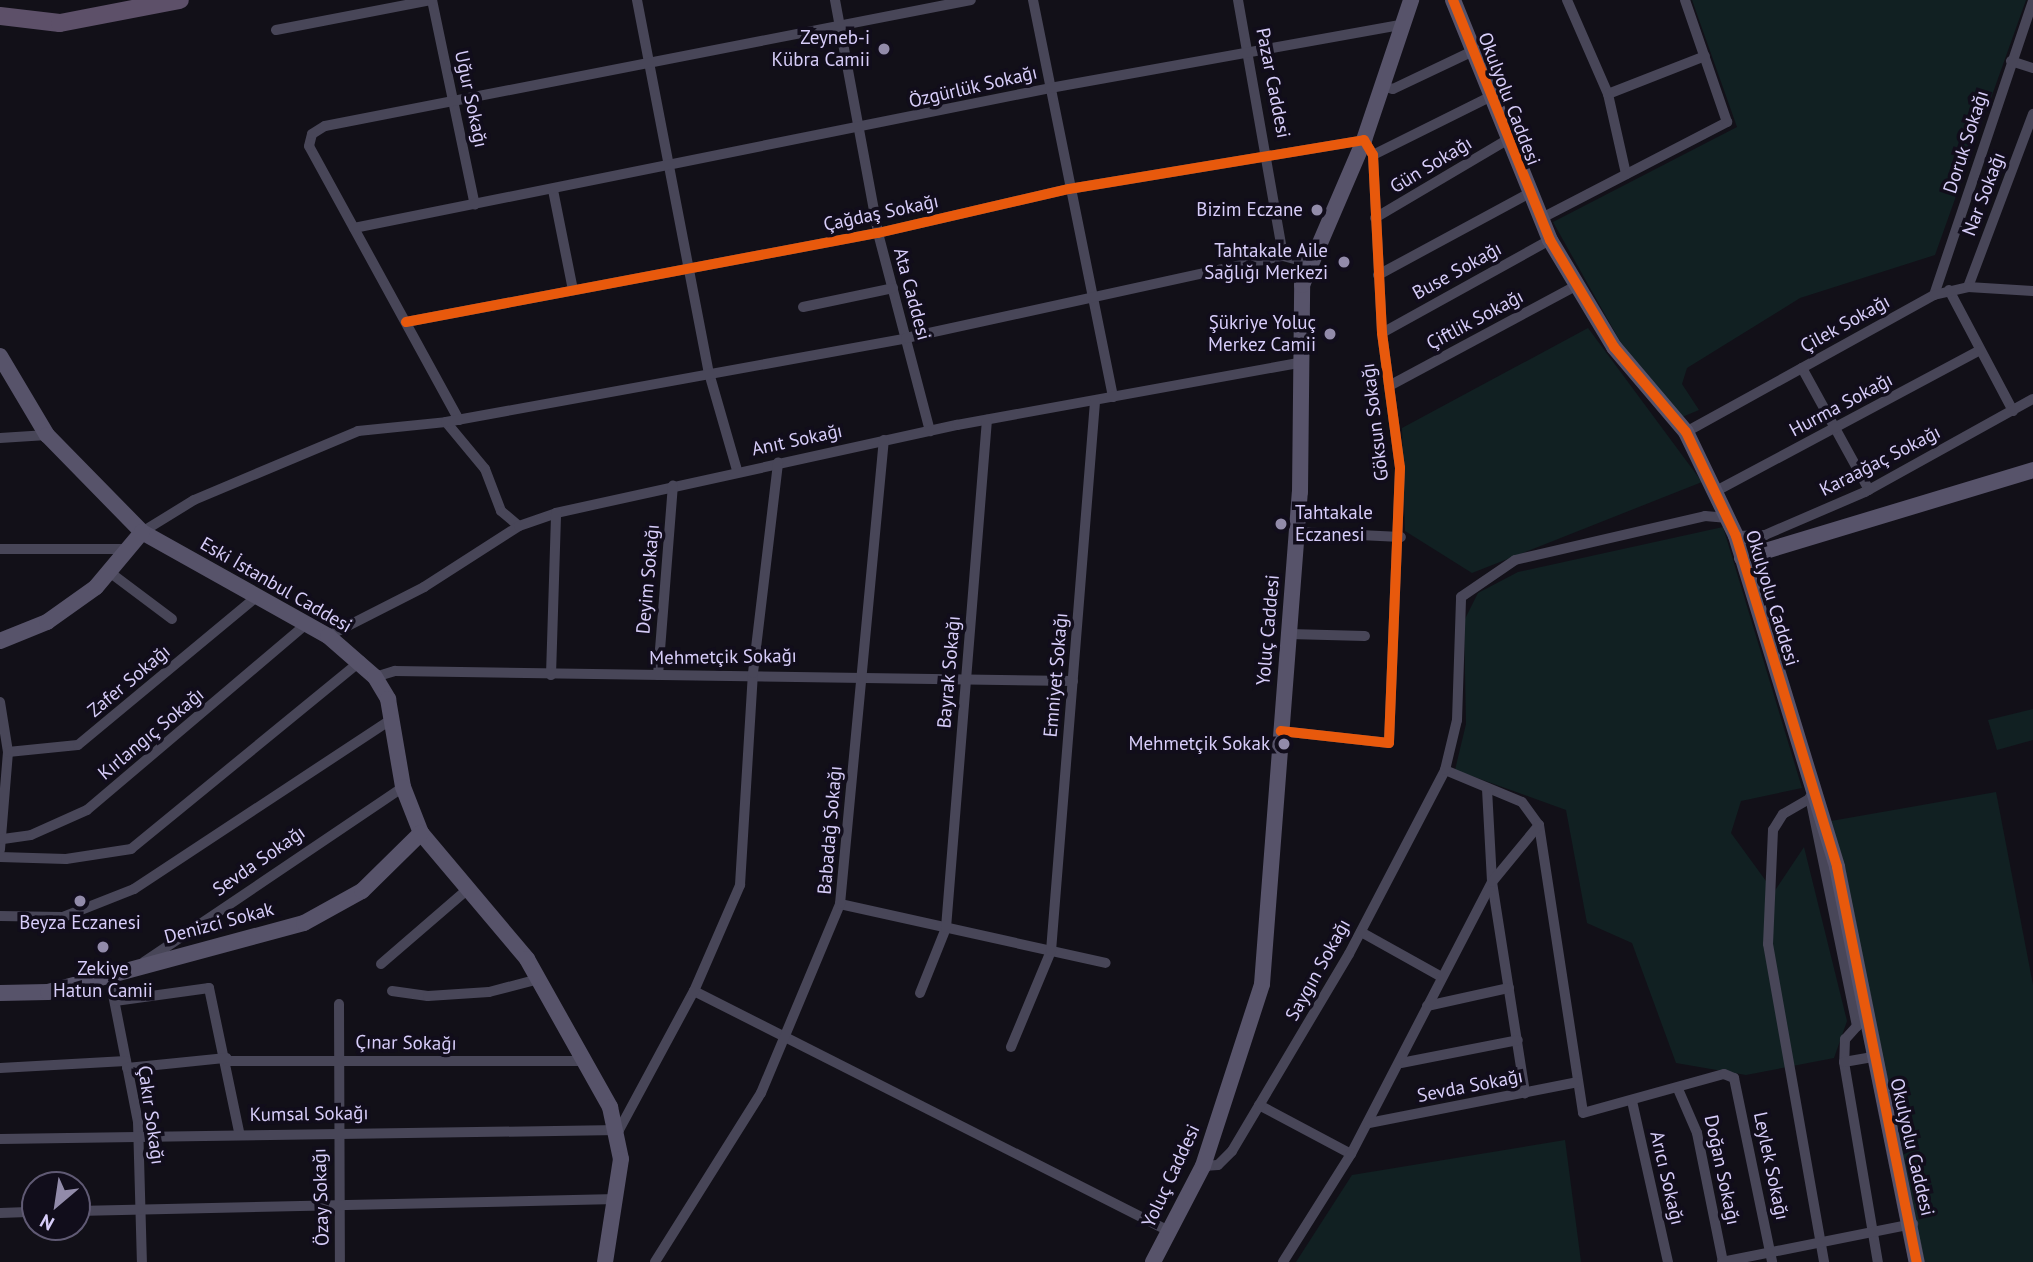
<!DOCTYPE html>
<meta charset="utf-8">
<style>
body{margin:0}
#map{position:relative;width:2033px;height:1262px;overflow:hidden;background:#121018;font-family:"PT Sans",sans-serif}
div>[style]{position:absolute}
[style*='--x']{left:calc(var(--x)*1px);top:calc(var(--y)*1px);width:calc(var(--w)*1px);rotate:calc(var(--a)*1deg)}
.green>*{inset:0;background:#112022}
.street>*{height:10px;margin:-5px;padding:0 5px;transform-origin:5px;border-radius:5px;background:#484658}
.secondary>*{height:16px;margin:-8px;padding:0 8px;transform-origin:8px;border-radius:8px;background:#57536a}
.primary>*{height:18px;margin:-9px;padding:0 9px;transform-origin:9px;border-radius:9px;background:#5d5069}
.cycleway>*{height:10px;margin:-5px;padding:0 5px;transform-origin:5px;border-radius:5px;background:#e8590c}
.dots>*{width:19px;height:19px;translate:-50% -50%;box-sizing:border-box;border:4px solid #110d1b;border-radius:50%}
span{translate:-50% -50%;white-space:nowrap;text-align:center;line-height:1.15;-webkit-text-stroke:7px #110d1b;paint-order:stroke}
.poi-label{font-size:19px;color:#d7cdf9}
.right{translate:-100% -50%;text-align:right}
.left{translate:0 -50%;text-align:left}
.street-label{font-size:19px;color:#d7cdf9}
.north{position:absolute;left:21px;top:1171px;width:70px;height:70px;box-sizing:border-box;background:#110d1b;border:2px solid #605a74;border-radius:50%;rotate:209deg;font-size:19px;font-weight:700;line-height:28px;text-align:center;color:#d7cdf9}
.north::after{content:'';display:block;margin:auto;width:24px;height:32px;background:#928baa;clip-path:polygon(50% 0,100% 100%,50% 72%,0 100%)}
</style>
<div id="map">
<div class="green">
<div style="clip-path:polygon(1692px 0,2026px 0,1935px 255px,1800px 298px,1687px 368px,1682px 384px,1699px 410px,1682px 417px,1621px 343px,1553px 222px,1737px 127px)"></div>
<div style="clip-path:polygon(1588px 328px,1702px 482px,1472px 573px,1405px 531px,1402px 428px)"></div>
<div style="clip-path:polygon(1723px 527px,1802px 788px,1741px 801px,1731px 833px,1774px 892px,1804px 847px,1847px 1021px,1834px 1058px,1746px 1075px,1676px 1063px,1632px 943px,1587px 923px,1566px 810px,1455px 770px,1466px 724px,1464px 621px,1478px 593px,1518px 572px)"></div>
<div style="clip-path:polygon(2033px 709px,2033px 740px,1997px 750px,1988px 720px)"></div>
<div style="clip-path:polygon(1996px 792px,2033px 985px,2033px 1262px,1922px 1262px,1831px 821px)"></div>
<div style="clip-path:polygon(1565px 1140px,1581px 1262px,1296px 1262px,1352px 1175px)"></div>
</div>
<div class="street">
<div style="--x:432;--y:0;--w:209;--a:78.2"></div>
<div style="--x:637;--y:0;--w:380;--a:79.1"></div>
<div style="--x:709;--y:373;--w:101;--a:73.9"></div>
<div style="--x:835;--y:0;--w:237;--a:79.5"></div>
<div style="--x:878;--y:233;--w:205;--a:75.3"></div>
<div style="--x:1033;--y:0;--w:405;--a:78.6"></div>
<div style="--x:1238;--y:0;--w:260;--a:80"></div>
<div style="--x:1567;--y:0;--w:103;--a:66.4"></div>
<div style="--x:1608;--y:94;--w:82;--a:77.3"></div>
<div style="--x:276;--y:30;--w:159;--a:-10.9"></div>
<div style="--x:2011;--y:61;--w:23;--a:18"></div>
<div style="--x:1381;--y:86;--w:12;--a:14"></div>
<div style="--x:1393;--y:89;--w:86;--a:-25.4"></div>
<div style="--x:1608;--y:94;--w:104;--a:-21.4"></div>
<div style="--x:1373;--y:155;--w:128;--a:-26.4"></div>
<div style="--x:553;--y:190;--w:102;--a:78.7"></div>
<div style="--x:1375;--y:218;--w:151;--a:-30.6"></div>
<div style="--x:1540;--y:219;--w:211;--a:-27.4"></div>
<div style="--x:1727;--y:122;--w:129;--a:-109"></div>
<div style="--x:354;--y:228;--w:710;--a:-11.37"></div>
<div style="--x:1050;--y:88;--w:357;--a:-10.2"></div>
<div style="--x:1378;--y:275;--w:170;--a:-28.4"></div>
<div style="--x:1968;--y:287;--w:185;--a:-69.4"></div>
<div style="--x:1949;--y:290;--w:137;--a:62.1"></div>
<div style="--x:1934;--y:295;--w:310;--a:-71.4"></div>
<div style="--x:803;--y:307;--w:92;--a:-11.9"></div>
<div style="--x:406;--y:322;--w:480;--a:-10.7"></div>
<div style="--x:878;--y:233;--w:196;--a:-13"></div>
<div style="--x:1069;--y:189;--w:299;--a:-9.4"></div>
<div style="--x:1364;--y:140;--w:17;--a:59"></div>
<div style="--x:1373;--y:155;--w:178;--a:87.1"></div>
<div style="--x:1382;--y:333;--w:136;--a:82.4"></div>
<div style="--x:1400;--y:468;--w:275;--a:92.3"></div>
<div style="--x:1389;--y:743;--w:109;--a:-173.7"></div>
<div style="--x:1382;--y:333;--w:192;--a:-29"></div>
<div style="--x:1802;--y:368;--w:139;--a:61.2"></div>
<div style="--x:1389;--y:386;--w:213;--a:-28.2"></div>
<div style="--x:459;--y:420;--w:312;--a:-118.7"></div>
<div style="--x:309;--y:146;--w:12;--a:-76"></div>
<div style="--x:312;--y:134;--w:15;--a:-32"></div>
<div style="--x:325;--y:126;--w:658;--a:-11.04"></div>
<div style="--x:446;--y:422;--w:61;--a:50.3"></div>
<div style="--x:485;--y:469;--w:45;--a:69.1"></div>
<div style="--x:501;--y:511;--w:23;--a:40"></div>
<div style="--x:1686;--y:432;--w:283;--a:-28.9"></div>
<div style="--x:1934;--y:295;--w:35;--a:-13"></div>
<div style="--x:1968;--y:287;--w:65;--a:3.5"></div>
<div style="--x:0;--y:438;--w:47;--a:-3.7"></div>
<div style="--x:1718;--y:490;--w:297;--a:-28.1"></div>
<div style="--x:142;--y:532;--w:61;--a:-31.6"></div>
<div style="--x:194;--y:500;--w:178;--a:-22.8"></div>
<div style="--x:358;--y:431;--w:88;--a:-5.8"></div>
<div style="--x:446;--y:422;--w:468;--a:-10.3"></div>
<div style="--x:906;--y:338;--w:386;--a:-12.3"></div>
<div style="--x:1283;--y:256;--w:28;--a:15"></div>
<div style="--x:1297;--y:532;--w:104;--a:2.8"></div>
<div style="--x:1736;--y:536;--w:29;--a:-2"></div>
<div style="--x:1765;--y:535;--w:109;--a:-23.3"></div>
<div style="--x:1865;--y:492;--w:192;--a:-29"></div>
<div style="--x:0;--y:549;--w:126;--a:0"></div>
<div style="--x:112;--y:574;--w:75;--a:36.9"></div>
<div style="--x:1289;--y:634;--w:76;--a:1.5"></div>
<div style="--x:328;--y:636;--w:108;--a:-27"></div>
<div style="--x:424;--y:587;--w:113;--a:-32.7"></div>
<div style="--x:519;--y:526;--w:39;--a:-19"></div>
<div style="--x:556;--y:513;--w:411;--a:-12.4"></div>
<div style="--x:957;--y:425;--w:351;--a:-10.3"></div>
<div style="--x:551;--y:675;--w:162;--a:-88.2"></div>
<div style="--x:658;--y:675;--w:190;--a:-85.5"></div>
<div style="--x:375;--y:677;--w:21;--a:-17"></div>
<div style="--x:395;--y:671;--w:678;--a:0.85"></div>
<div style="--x:0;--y:702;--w:51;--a:80.9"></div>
<div style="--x:8;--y:752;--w:98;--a:94.7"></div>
<div style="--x:8;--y:752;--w:70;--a:-5.7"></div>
<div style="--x:78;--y:745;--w:230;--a:-39.7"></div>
<div style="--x:1445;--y:770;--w:83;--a:22.6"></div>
<div style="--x:1522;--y:802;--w:29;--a:54"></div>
<div style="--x:1539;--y:825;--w:291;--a:81.3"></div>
<div style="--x:1583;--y:1113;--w:146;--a:-15.5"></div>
<div style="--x:1724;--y:1074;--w:11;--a:22"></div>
<div style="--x:1734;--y:1078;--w:188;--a:78.3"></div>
<div style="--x:1487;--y:789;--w:93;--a:86.9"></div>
<div style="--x:1492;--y:882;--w:214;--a:81.1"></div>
<div style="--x:1816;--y:795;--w:38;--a:150"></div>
<div style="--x:1783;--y:814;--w:19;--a:122"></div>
<div style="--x:1773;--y:830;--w:114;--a:92.5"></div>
<div style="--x:1768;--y:944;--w:323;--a:80"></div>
<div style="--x:1810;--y:797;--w:234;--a:78.4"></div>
<div style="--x:3;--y:839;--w:28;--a:-8"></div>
<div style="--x:31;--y:835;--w:61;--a:-24.1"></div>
<div style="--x:87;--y:810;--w:286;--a:-40.3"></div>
<div style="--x:0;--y:857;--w:66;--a:1.7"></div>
<div style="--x:66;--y:859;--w:66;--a:-8.7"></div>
<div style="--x:131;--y:849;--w:297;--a:-39.3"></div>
<div style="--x:840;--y:904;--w:272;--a:12.5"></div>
<div style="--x:0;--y:916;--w:63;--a:0.9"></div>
<div style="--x:63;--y:917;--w:76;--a:-21.5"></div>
<div style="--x:134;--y:889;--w:310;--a:-33.4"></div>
<div style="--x:1361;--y:932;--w:90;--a:29.1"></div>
<div style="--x:144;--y:962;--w:313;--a:-34"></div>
<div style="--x:381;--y:964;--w:115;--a:-40.8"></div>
<div style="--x:109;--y:974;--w:151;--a:78.9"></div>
<div style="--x:138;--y:1122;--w:140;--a:88.4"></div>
<div style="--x:392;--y:991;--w:36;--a:8"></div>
<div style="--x:428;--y:996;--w:61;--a:-3.8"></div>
<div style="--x:489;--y:992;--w:52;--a:-14.6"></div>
<div style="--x:694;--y:991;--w:532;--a:26.81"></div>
<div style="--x:920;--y:993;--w:70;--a:-68.2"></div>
<div style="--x:946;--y:928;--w:510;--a:-85.39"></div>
<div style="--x:115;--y:1001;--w:95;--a:-7.9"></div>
<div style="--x:209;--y:988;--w:147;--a:78.2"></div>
<div style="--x:339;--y:1004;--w:258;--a:89.8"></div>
<div style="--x:1427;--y:1006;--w:84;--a:-12.4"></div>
<div style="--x:1866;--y:1016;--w:31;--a:132"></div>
<div style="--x:1845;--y:1039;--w:23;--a:92"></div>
<div style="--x:1844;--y:1062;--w:203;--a:80.4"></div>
<div style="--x:1011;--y:1047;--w:104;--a:-67.4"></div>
<div style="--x:1051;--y:951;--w:551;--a:-85.42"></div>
<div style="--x:227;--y:1061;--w:358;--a:0"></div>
<div style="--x:1844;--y:1062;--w:29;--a:-10"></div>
<div style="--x:1401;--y:1063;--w:119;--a:-11.1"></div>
<div style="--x:0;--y:1068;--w:126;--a:-3.2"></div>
<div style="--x:127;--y:1068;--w:100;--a:-5.8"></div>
<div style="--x:1678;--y:1089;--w:48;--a:66.6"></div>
<div style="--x:1697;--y:1133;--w:132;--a:78.6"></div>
<div style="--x:1632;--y:1101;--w:165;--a:77.4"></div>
<div style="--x:1259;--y:1105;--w:104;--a:28"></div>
<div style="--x:1351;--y:1154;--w:306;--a:-62.6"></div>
<div style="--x:1492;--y:882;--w:74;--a:-50.5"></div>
<div style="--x:1369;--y:1123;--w:213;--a:-11.1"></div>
<div style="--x:0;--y:1139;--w:619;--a:-0.83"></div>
<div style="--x:619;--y:1130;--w:158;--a:-61.7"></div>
<div style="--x:694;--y:991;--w:116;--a:-66.5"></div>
<div style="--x:740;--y:885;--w:212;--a:-86.5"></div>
<div style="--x:753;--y:673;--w:212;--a:-83.2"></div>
<div style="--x:1203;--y:1166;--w:15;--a:-4"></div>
<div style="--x:1218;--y:1165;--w:20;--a:-45"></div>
<div style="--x:1232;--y:1151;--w:229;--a:-59.3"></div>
<div style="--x:1349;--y:954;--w:208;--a:-62.4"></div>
<div style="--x:1445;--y:770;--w:51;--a:-76.5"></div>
<div style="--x:1457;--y:720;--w:123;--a:-88.1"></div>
<div style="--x:1461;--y:597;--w:65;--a:-34.4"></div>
<div style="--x:1515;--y:560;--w:195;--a:-13"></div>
<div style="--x:1705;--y:516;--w:23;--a:5"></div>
<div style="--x:77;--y:1211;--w:540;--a:-1.27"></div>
<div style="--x:0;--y:1213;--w:35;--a:-2"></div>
<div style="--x:655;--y:1262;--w:199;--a:-57.9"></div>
<div style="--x:761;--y:1093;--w:205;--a:-67.3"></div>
<div style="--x:840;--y:904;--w:466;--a:-84.6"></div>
<div style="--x:1283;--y:1262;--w:128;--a:-57.8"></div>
<div style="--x:1722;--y:1262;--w:195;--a:-11.3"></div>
</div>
<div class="secondary">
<div style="--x:1453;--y:0;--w:259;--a:68"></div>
<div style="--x:1550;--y:240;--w:125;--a:59.1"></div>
<div style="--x:1614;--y:347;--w:111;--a:49.7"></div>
<div style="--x:1686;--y:432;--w:115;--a:64.3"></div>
<div style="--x:1736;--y:536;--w:346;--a:73"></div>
<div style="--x:1837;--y:867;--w:403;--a:78.6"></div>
<div style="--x:0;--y:356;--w:92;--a:59.3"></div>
<div style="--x:47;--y:435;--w:136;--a:45.6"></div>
<div style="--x:142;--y:532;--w:213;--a:29.2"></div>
<div style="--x:328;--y:636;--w:62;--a:41.1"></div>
<div style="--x:375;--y:677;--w:26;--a:59"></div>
<div style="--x:388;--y:699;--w:89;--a:80.3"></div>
<div style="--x:403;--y:787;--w:49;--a:68.6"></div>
<div style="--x:421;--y:833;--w:165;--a:49.9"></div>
<div style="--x:527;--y:959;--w:170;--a:60.7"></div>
<div style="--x:610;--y:1107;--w:53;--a:78.1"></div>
<div style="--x:621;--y:1159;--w:104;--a:98.8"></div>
<div style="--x:1742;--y:558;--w:304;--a:-16.8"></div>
<div style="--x:0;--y:641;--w:51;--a:-22"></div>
<div style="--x:47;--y:622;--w:60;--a:-35.5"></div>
<div style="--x:96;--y:587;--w:72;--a:-50.1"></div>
<div style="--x:0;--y:993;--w:48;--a:-1.2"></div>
<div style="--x:48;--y:992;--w:265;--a:-15.1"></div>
<div style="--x:304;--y:923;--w:66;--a:-28.9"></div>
<div style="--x:362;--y:891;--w:83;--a:-44.5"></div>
<div style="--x:1153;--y:1262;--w:108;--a:-62.5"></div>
<div style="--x:1203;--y:1166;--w:191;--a:-72"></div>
<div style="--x:1262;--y:984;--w:493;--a:-85.6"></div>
<div style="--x:1300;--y:492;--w:207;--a:-89.4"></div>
<div style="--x:1302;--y:285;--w:158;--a:-66.8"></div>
<div style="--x:1364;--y:140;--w:148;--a:-71.4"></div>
</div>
<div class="primary">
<div style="--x:0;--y:16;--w:60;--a:6.7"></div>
<div style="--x:60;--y:23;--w:122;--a:-10.9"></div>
</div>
<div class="cycleway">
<div style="--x:1453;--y:0;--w:259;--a:68"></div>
<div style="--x:1550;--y:240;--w:125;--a:59.1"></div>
<div style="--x:1614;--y:347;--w:111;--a:49.7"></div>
<div style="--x:1686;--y:432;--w:115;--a:64.3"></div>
<div style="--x:1736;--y:536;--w:346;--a:73"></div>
<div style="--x:1837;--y:867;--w:403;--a:78.6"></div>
<div style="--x:406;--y:322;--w:480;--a:-10.7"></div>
<div style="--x:878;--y:233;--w:196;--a:-13"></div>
<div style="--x:1069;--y:189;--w:299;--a:-9.4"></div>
<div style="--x:1364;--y:140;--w:17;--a:59"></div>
<div style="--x:1373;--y:155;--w:178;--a:87.1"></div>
<div style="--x:1382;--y:333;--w:136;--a:82.4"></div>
<div style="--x:1400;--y:468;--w:275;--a:92.3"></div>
<div style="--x:1389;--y:743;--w:109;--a:-173.7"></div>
</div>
<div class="dots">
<div style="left:884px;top:49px;background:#928baa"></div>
<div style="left:1317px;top:210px;background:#928baa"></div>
<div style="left:1344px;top:262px;background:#928baa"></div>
<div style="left:1330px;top:334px;background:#928baa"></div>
<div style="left:1281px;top:524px;background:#928baa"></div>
<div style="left:1284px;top:744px;background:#928baa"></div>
<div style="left:80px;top:901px;background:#928baa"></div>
<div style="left:103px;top:947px;background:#928baa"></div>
</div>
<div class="poi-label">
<span class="right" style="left:870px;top:49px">Zeyneb-i<br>Kübra Camii</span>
<span class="right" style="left:1303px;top:210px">Bizim Eczane</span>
<span class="right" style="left:1328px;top:262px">Tahtakale Aile<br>Sağlığı Merkezi</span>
<span class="right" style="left:1316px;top:334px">Şükriye Yoluç<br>Merkez Camii</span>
<span class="left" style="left:1295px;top:524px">Tahtakale<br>Eczanesi</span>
<span class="right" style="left:1270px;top:744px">Mehmetçik Sokak</span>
<span style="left:80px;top:923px">Beyza Eczanesi</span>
<span style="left:103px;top:980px">Zekiye<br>Hatun Camii</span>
</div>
<div class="street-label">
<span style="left:1273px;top:83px;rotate:79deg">Pazar Caddesi</span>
<span style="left:973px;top:87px;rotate:-13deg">Özgürlük Sokağı</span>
<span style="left:471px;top:99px;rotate:78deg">Uğur Sokağı</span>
<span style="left:1509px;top:99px;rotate:69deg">Okulyolu Caddesi</span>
<span style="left:1966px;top:142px;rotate:-72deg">Doruk Sokağı</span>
<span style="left:1431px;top:165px;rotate:-31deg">Gün Sokağı</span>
<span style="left:1984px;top:194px;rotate:-69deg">Nar Sokağı</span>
<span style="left:881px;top:213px;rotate:-12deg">Çağdaş Sokağı</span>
<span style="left:1457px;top:271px;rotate:-29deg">Buse Sokağı</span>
<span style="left:912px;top:294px;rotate:75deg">Ata Caddesi</span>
<span style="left:1475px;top:320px;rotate:-28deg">Çiftlik Sokağı</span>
<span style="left:1845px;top:324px;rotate:-29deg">Çilek Sokağı</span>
<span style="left:1841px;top:405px;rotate:-28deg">Hurma Sokağı</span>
<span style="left:1375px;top:422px;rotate:-97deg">Göksun Sokağı</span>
<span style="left:797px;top:440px;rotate:-12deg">Anıt Sokağı</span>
<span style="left:1880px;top:461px;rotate:-27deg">Karaağaç Sokağı</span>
<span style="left:648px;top:579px;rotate:-85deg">Deyim Sokağı</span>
<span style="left:276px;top:585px;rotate:30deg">Eski İstanbul Caddesi</span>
<span style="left:1772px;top:598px;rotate:73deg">Okulyolu Caddesi</span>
<span style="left:1268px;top:630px;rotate:-85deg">Yoluç Caddesi</span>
<span style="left:723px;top:657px;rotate:-1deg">Mehmetçik Sokağı</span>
<span style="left:949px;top:672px;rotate:-85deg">Bayrak Sokağı</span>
<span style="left:1056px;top:675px;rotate:-85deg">Emniyet Sokağı</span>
<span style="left:129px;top:681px;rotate:-40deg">Zafer Sokağı</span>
<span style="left:151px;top:734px;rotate:-40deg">Kırlangıç Sokağı</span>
<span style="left:830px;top:830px;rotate:-85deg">Babadağ Sokağı</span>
<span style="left:259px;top:861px;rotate:-35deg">Sevda Sokağı</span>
<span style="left:219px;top:923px;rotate:-15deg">Denizci Sokak</span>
<span style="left:1318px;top:970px;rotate:-61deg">Saygın Sokağı</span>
<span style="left:406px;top:1043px;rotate:1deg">Çınar Sokağı</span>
<span style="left:1470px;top:1086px;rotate:-11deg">Sevda Sokağı</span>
<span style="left:309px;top:1114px;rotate:-1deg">Kumsal Sokağı</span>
<span style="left:151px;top:1115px;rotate:82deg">Çakır Sokağı</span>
<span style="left:1912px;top:1147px;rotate:77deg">Okulyolu Caddesi</span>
<span style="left:1771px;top:1166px;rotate:78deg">Leylek Sokağı</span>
<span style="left:1722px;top:1170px;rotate:78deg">Doğan Sokağı</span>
<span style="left:1171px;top:1176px;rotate:-65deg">Yoluç Caddesi</span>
<span style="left:1667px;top:1178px;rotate:77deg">Arıcı Sokağı</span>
<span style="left:321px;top:1197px;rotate:-92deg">Özay Sokağı</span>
</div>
<div class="north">N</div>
</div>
